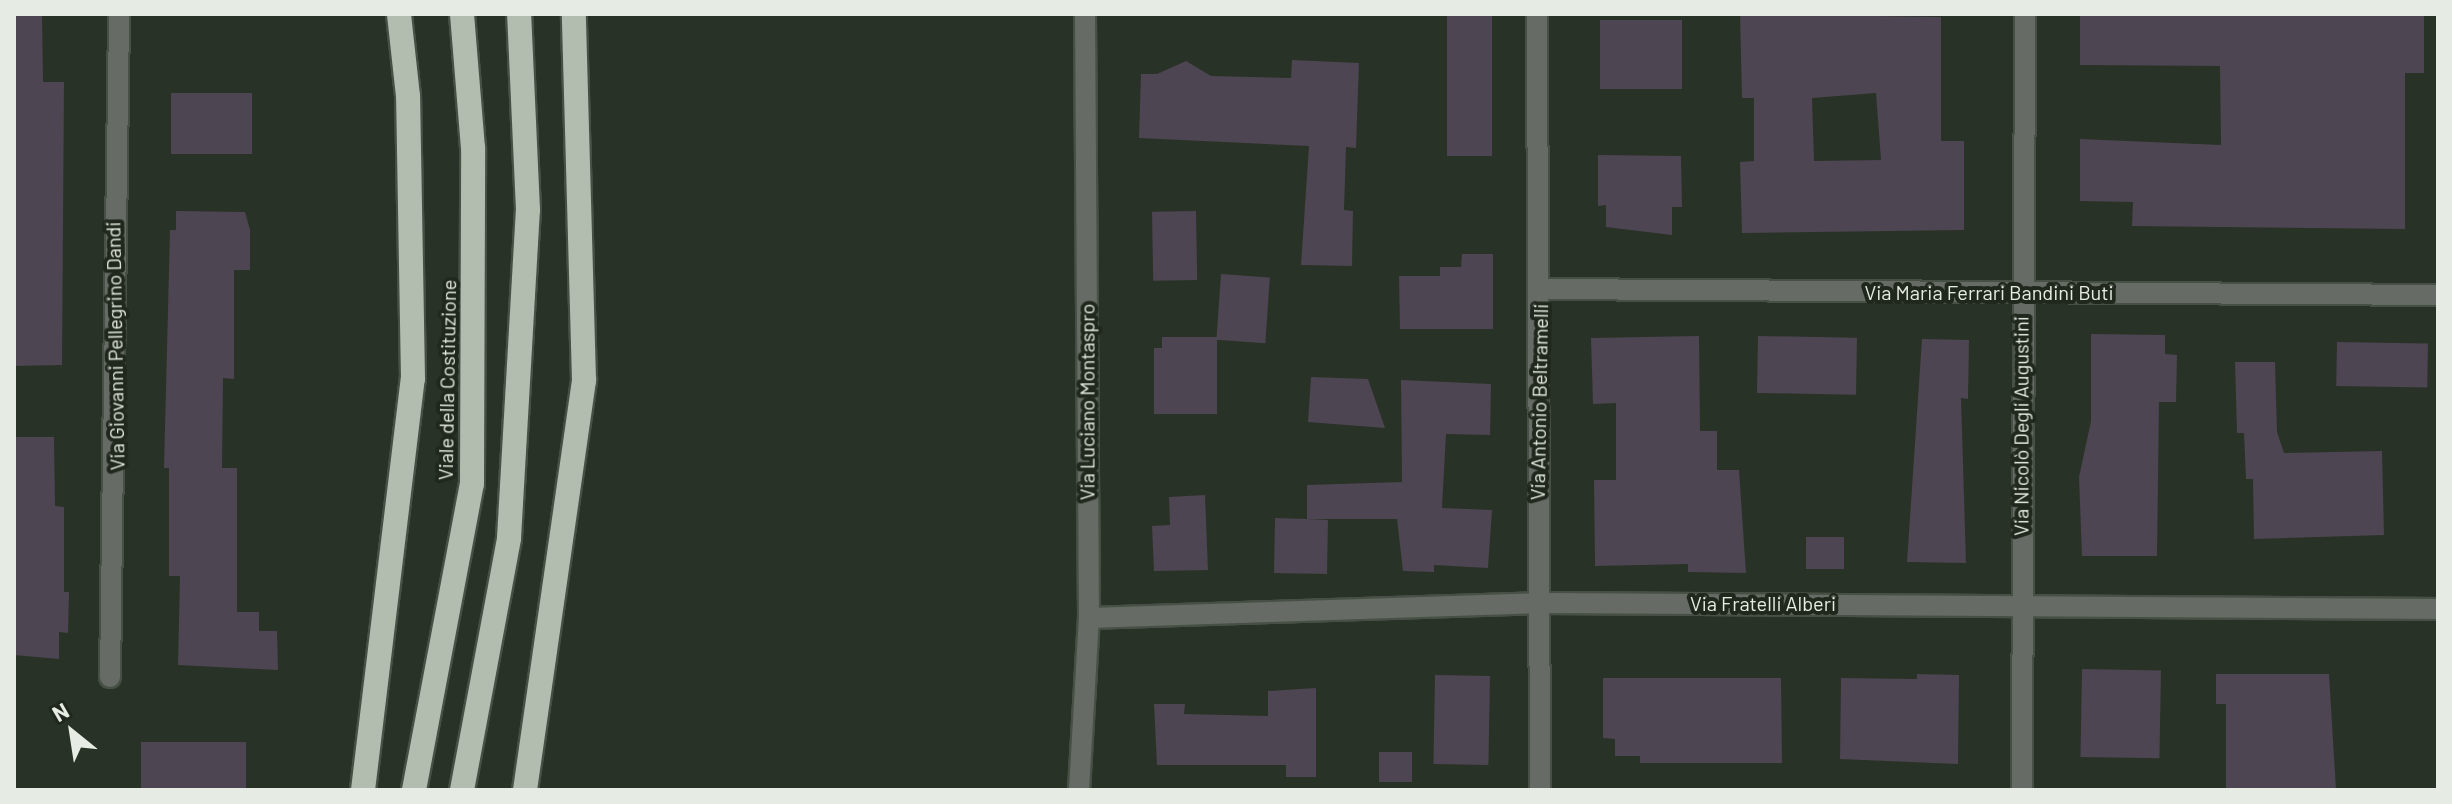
<!DOCTYPE html>
<meta charset="utf-8">
<style>
body{margin:0}
#map{position:relative;width:2452px;height:804px;overflow:hidden;background:#293226;font-family:Barlow,sans-serif}
div>[style]{position:absolute}
[style*='--x']{left:calc(var(--x)*1px);top:calc(var(--y)*1px);width:calc(var(--w)*1px);rotate:calc(var(--a)*1deg)}
.building>*{inset:0;background:#4d4551;transform-origin:0 0}
.roads{filter:drop-shadow(2px 0 #475044) drop-shadow(-2px 0 #475044) drop-shadow(0 2px #475044) drop-shadow(0 -2px #475044)}
.minor>*{height:20px;margin:-10px;padding:0 10px;transform-origin:10px;border-radius:10px;background:#666b65}
.highway>*{height:24px;margin:-12px;padding:0 12px;transform-origin:12px;border-radius:12px;background:#b3bdaf}
span{translate:-50% -50%;white-space:nowrap;text-align:center;line-height:1.15;-webkit-text-stroke:8px #20281d;paint-order:stroke}
.street-label{font-size:20px;color:#e6ebe4}
.frame{position:absolute;inset:0;border:16px solid #e6ebe4;pointer-events:none}
.north{position:absolute;left:32px;top:692px;width:80px;height:80px;-webkit-text-stroke:6px #20281d;paint-order:stroke;rotate:330deg;font-size:22px;font-weight:700;line-height:32px;text-align:center;color:#e6ebe4}
.north::after{content:'';display:block;margin:auto;width:28px;height:36px;background:#e6ebe4;clip-path:polygon(50% 0,100% 100%,50% 72%,0 100%)}
</style>
<div id="map">
<div class="building">
<div style="clip-path:polygon(14px 14px,42px 14px,43px 82px,64px 82px,62px 365px,14px 366px)"></div>
<div style="left:1447px;top:14px;width:45px;height:142px"></div>
<div style="clip-path:polygon(evenodd,1740px 14px,1941px 17px,1941px 141px,1964px 141px,1964px 230px,1742px 233px,1740px 162px,1754px 161px,1754px 98px,1742px 98px,1740px 14px,1876px 93px,1881px 160px,1814px 161px,1812px 98px,1876px 93px)"></div>
<div style="clip-path:polygon(2080px 14px,2424px 14px,2424px 73px,2405px 73px,2405px 229px,2132px 226px,2133px 202px,2080px 201px,2080px 139px,2221px 145px,2220px 66px,2080px 65px)"></div>
<div style="left:1682px;top:20px;width:69px;height:82px;rotate:90deg"></div>
<div style="clip-path:polygon(1292px 60px,1359px 63px,1356px 148px,1346px 147px,1344px 210px,1353px 211px,1352px 266px,1301px 265px,1309px 146px,1139px 138px,1141px 74px,1157px 74px,1186px 61px,1211px 76px,1291px 78px)"></div>
<div style="left:252px;top:93px;width:61px;height:81px;rotate:90deg"></div>
<div style="clip-path:polygon(1598px 155px,1681px 156px,1682px 207px,1672px 207px,1672px 235px,1606px 227px,1606px 205px,1598px 206px)"></div>
<div style="clip-path:polygon(176px 211px,245px 212px,250px 230px,250px 270px,234px 270px,234px 379px,223px 378px,222px 468px,237px 468px,237px 612px,259px 612px,259px 631px,277px 631px,278px 670px,178px 665px,180px 576px,169px 576px,169px 468px,164px 468px,170px 230px,176px 230px)"></div>
<div style="left:1196px;top:211px;width:69px;height:44px;rotate:89deg"></div>
<div style="clip-path:polygon(1462px 254px,1493px 254px,1493px 329px,1400px 329px,1399px 276px,1440px 276px,1440px 267px,1461px 267px)"></div>
<div style="left:1221px;top:274px;width:49px;height:66px;rotate:4deg"></div>
<div style="clip-path:polygon(2091px 334px,2165px 335px,2165px 354px,2177px 355px,2176px 402px,2159px 402px,2157px 556px,2082px 556px,2079px 477px,2091px 421px)"></div>
<div style="clip-path:polygon(1699px 336px,1700px 431px,1717px 431px,1717px 470px,1739px 470px,1746px 573px,1688px 572px,1688px 564px,1595px 566px,1594px 480px,1616px 480px,1616px 403px,1593px 404px,1591px 338px)"></div>
<div style="left:1758px;top:336px;width:99px;height:57px;rotate:1deg"></div>
<div style="clip-path:polygon(1162px 337px,1217px 337px,1217px 414px,1154px 414px,1154px 348px,1162px 348px)"></div>
<div style="clip-path:polygon(1922px 339px,1969px 340px,1968px 399px,1961px 398px,1966px 563px,1907px 562px)"></div>
<div style="left:2337px;top:342px;width:91px;height:44px;rotate:1deg"></div>
<div style="clip-path:polygon(2235px 362px,2275px 362px,2277px 432px,2284px 453px,2382px 451px,2384px 535px,2254px 539px,2253px 479px,2246px 479px,2244px 433px,2237px 433px)"></div>
<div style="clip-path:polygon(1311px 377px,1368px 379px,1385px 428px,1308px 422px)"></div>
<div style="clip-path:polygon(1401px 380px,1491px 384px,1490px 435px,1446px 434px,1442px 508px,1492px 510px,1488px 568px,1434px 565px,1434px 572px,1403px 571px,1397px 519px,1307px 519px,1328px 520px,1327px 574px,1274px 573px,1275px 518px,1307px 519px,1307px 485px,1402px 482px)"></div>
<div style="clip-path:polygon(14px 437px,54px 437px,55px 506px,64px 507px,64px 592px,69px 592px,68px 633px,59px 632px,59px 659px,14px 655px)"></div>
<div style="clip-path:polygon(1205px 495px,1208px 570px,1154px 571px,1152px 526px,1170px 525px,1169px 497px)"></div>
<div style="left:1806px;top:537px;width:38px;height:32px"></div>
<div style="left:2082px;top:669px;width:79px;height:88px;rotate:1deg"></div>
<div style="clip-path:polygon(1917px 674px,1959px 675px,1958px 764px,1840px 759px,1841px 678px,1917px 679px)"></div>
<div style="clip-path:polygon(2216px 674px,2329px 674px,2336px 790px,2226px 790px,2226px 704px,2216px 704px)"></div>
<div style="left:1435px;top:675px;width:55px;height:89px;rotate:1deg"></div>
<div style="clip-path:polygon(1603px 678px,1781px 678px,1782px 763px,1640px 763px,1640px 756px,1615px 756px,1615px 739px,1603px 738px)"></div>
<div style="clip-path:polygon(1316px 688px,1316px 777px,1286px 777px,1286px 765px,1157px 765px,1154px 704px,1185px 704px,1184px 714px,1268px 716px,1268px 691px)"></div>
<div style="left:141px;top:742px;width:105px;height:48px"></div>
<div style="left:1379px;top:752px;width:33px;height:30px"></div>
</div>
<div class="roads">
<div class="minor">
<div style="--x:1537;--y:14;--w:776;--a:89.78"></div>
<div style="--x:1541;--y:289;--w:897;--a:0.38"></div>
<div style="--x:1089;--y:618;--w:447;--a:-1.9"></div>
<div style="--x:1536;--y:603;--w:902;--a:0.38"></div>
<div style="--x:110;--y:677;--w:663;--a:-89.22"></div>
<div style="--x:1079;--y:790;--w:172;--a:-86.7"></div>
<div style="--x:1089;--y:618;--w:604;--a:-90.38"></div>
<div style="--x:2022;--y:790;--w:776;--a:-89.78"></div>
</div>
<div class="highway">
<div style="--x:363;--y:790;--w:414;--a:-83.1"></div>
<div style="--x:413;--y:379;--w:283;--a:-91"></div>
<div style="--x:408;--y:96;--w:82;--a:-96.3"></div>
<div style="--x:414;--y:790;--w:311;--a:-79.3"></div>
<div style="--x:472;--y:484;--w:336;--a:-89.8"></div>
<div style="--x:473;--y:148;--w:134;--a:-94.7"></div>
<div style="--x:462;--y:790;--w:256;--a:-79.4"></div>
<div style="--x:509;--y:538;--w:329;--a:-86.7"></div>
<div style="--x:528;--y:210;--w:196;--a:-92.6"></div>
<div style="--x:525;--y:790;--w:414;--a:-81.8"></div>
<div style="--x:584;--y:380;--w:366;--a:-91.6"></div>
</div>
</div>
<div class="street-label">
<span style="left:1989px;top:292px">Via Maria Ferrari Bandini Buti</span>
<span style="left:115px;top:346px;rotate:-91deg">Via Giovanni Pellegrino Dandi</span>
<span style="left:447px;top:380px;rotate:-89deg">Viale della Costituzione</span>
<span style="left:1087px;top:402px;rotate:-90deg">Via Luciano Montaspro</span>
<span style="left:1539px;top:402px;rotate:-89deg">Via Antonio Beltramelli</span>
<span style="left:2021px;top:426px;rotate:-90deg">Via Nicolò Degli Augustini</span>
<span style="left:1763px;top:603px">Via Fratelli Alberi</span>
</div>
<div class="frame"></div>
<div class="north">N</div>
</div>
